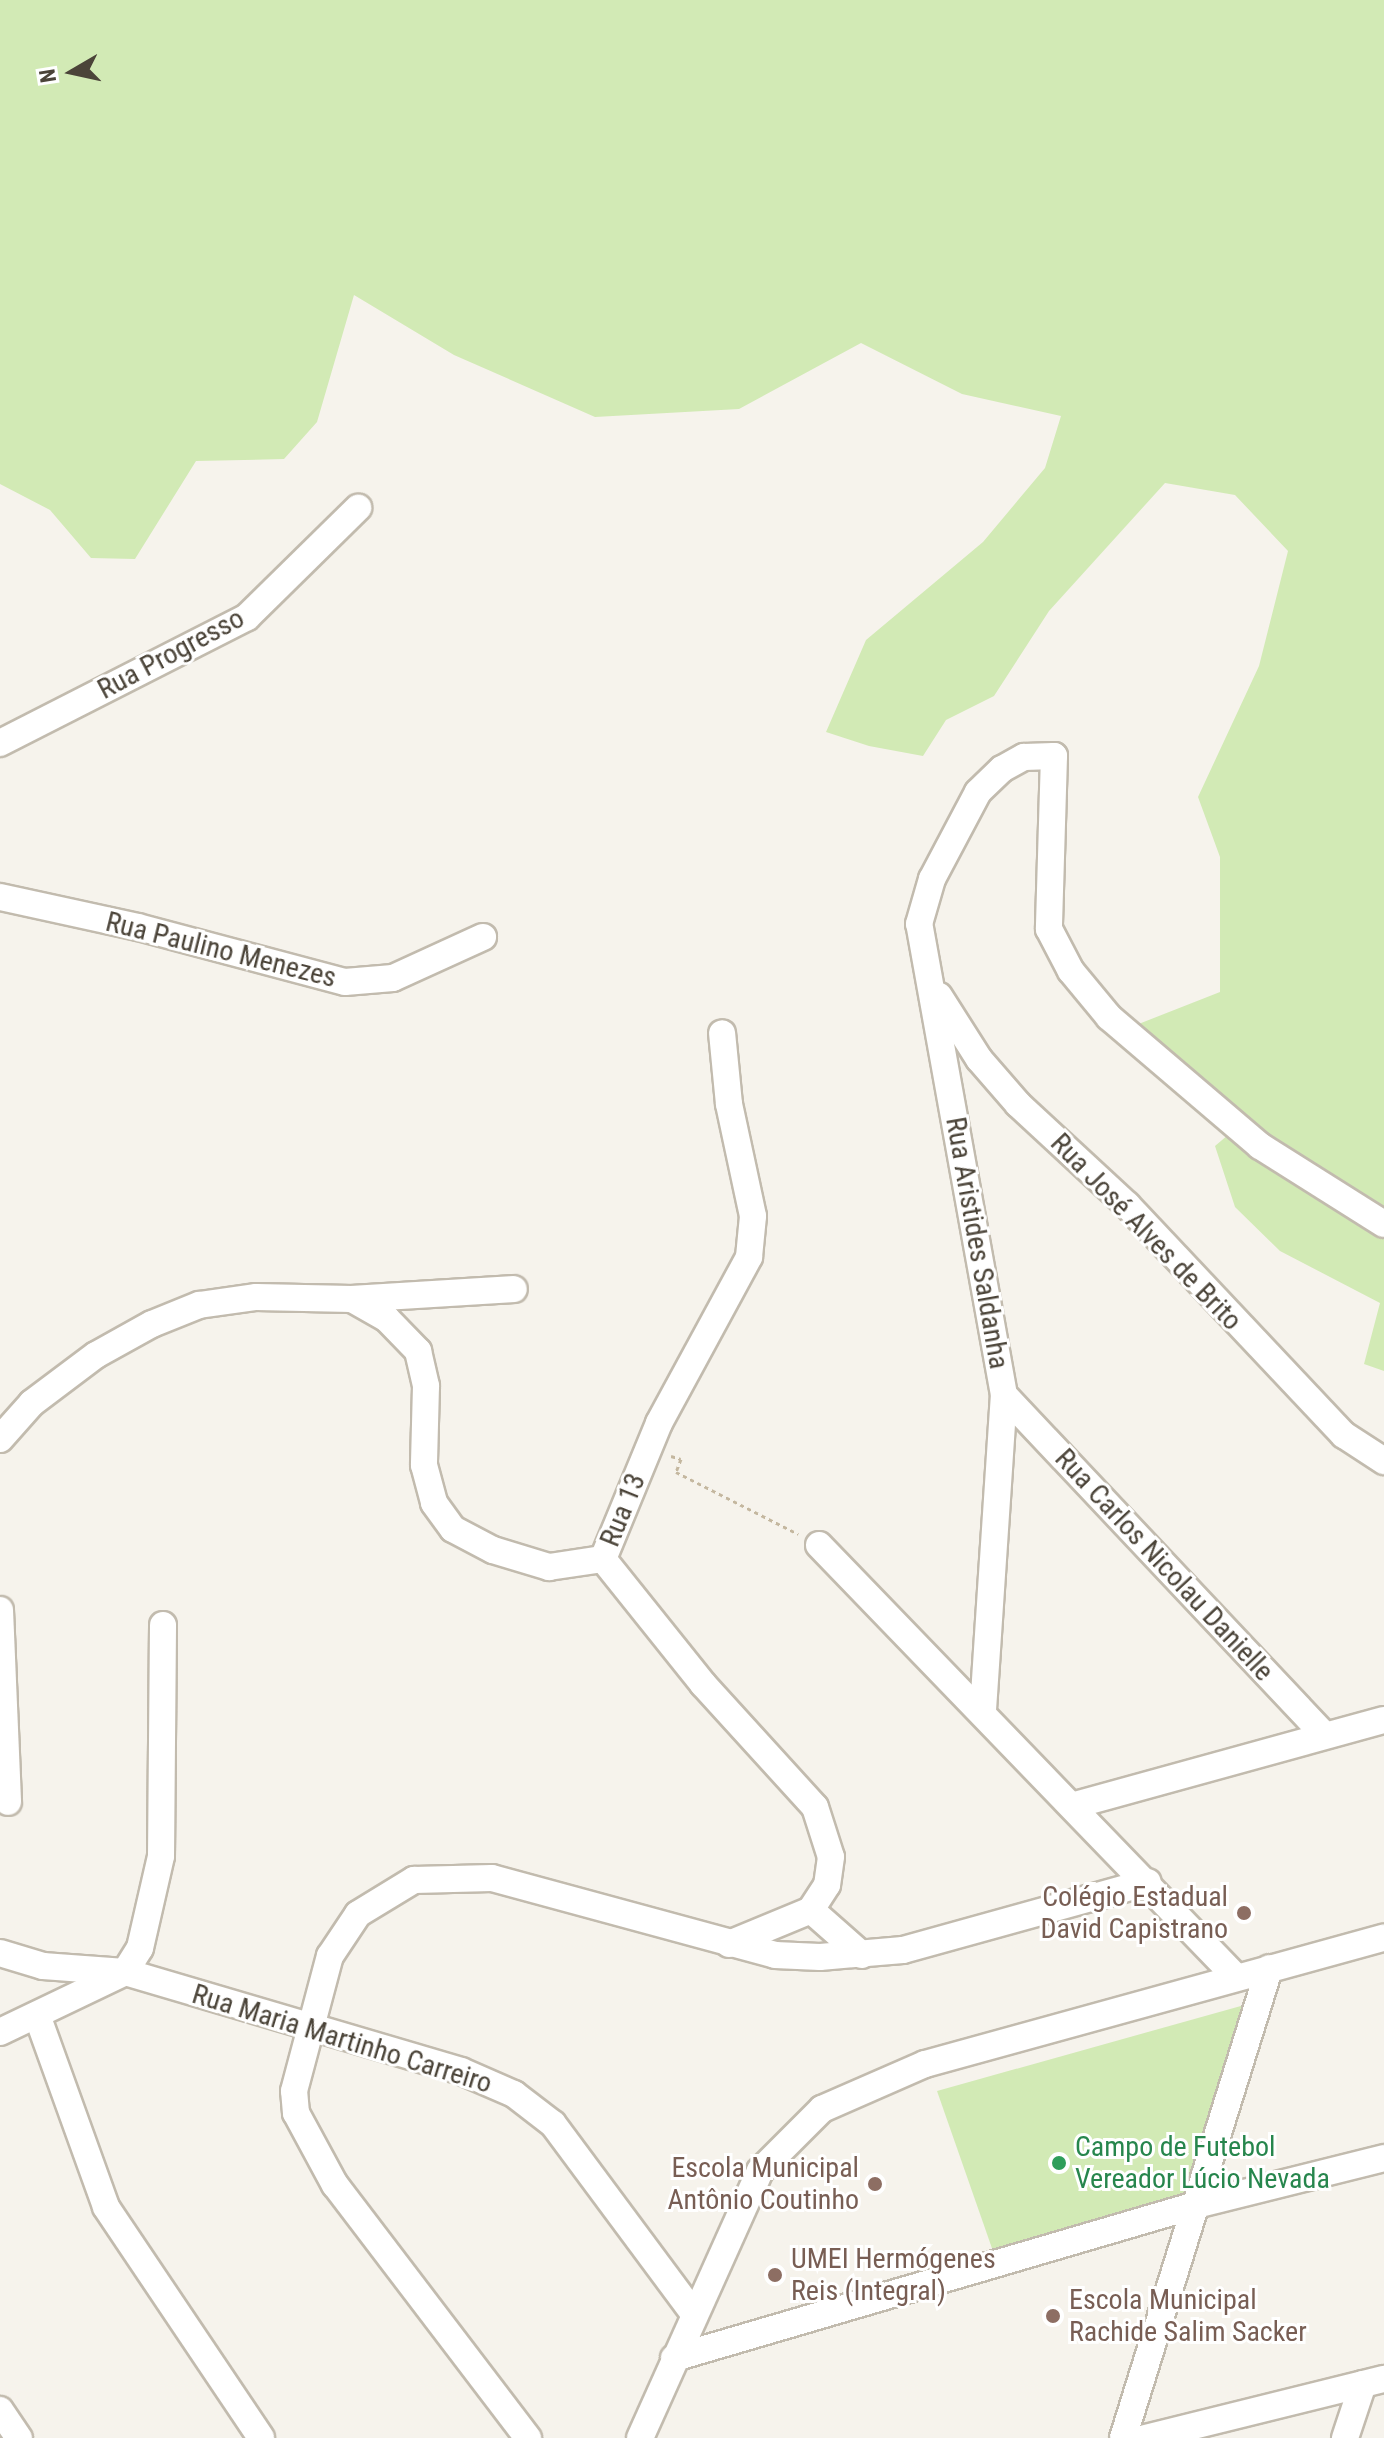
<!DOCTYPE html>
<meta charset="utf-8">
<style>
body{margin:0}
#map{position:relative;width:1384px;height:2438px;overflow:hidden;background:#f6f3ec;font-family:"Roboto Condensed",sans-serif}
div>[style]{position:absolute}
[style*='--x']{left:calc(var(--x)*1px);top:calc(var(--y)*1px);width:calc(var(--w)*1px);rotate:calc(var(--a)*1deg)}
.green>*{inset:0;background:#d2eab5}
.path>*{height:3px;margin-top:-1.5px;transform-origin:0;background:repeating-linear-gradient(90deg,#c4b79f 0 4px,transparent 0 8px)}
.roads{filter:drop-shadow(2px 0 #c2bbae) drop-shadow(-2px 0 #c2bbae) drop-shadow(0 2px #c2bbae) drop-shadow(0 -2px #c2bbae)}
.minor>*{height:26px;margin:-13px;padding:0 13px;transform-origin:13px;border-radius:13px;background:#fff}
.dots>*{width:22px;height:22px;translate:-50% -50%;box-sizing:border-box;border:4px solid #fff;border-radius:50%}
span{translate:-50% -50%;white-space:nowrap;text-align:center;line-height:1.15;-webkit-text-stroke:6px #fff;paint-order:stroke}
.street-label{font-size:28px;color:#4b4439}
.education-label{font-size:28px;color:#785e54}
.right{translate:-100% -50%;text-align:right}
.left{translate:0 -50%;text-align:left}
.leisure-label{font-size:28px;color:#27864d}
.north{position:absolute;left:32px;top:32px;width:80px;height:80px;-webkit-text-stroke:6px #fff;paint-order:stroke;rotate:261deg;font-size:22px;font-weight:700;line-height:32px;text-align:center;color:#4b4439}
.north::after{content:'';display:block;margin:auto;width:28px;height:36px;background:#4b4439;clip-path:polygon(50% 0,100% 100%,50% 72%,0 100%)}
</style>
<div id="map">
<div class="green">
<div style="clip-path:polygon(0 0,1384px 0,1384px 1210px,1361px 1200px,1238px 1115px,1136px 1025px,1220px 992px,1220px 857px,1198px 797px,1259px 666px,1288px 551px,1235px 495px,1165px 483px,1049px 611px,994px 696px,946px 720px,923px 756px,869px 746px,826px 732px,866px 640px,983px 542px,1045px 468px,1061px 416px,962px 394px,861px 343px,739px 409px,595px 417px,454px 355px,354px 295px,317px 422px,284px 459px,196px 461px,135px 559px,91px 558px,50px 510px,0 484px)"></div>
<div style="clip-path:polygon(1228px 1135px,1384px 1236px,1384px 1371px,1364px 1364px,1380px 1303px,1280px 1251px,1235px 1207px,1215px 1146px)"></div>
<div style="clip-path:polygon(1248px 2004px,1186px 2196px,994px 2254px,937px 2091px)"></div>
</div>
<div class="path">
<div style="--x:671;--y:1456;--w:10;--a:17"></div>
<div style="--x:681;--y:1459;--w:14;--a:111"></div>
<div style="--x:676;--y:1472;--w:137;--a:26.9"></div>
</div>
<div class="roads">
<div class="minor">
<div style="--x:0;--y:743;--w:277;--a:-27"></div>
<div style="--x:247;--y:617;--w:156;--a:-44.5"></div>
<div style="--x:0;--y:897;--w:141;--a:12.3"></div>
<div style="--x:138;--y:927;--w:214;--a:14.9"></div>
<div style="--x:345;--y:982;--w:48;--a:-4.8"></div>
<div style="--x:393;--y:978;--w:99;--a:-24.5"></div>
<div style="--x:939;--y:996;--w:75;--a:57.6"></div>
<div style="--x:979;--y:1059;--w:60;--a:49.1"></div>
<div style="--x:1018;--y:1104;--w:149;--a:42.8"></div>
<div style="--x:1127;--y:1205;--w:316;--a:46.7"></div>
<div style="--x:1344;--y:1435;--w:48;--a:33"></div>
<div style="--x:352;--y:1299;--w:162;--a:-3.5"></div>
<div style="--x:1004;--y:1395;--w:467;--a:46.7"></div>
<div style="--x:0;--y:1439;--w:48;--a:-48.4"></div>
<div style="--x:32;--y:1403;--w:80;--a:-36.9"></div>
<div style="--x:96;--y:1355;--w:64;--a:-29"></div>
<div style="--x:152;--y:1324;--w:51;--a:-22"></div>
<div style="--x:199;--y:1305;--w:58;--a:-8"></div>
<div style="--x:256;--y:1297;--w:96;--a:1.2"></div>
<div style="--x:352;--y:1299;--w:40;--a:29.7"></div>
<div style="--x:387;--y:1319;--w:45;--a:45.9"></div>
<div style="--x:418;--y:1351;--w:36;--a:77"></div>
<div style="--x:426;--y:1386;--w:79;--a:91.5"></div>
<div style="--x:424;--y:1465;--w:39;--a:75"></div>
<div style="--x:434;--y:1503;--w:32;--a:54"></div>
<div style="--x:453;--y:1529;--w:45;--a:27.7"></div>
<div style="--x:493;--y:1550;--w:59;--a:16.9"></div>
<div style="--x:549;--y:1567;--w:55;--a:-8.4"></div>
<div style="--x:819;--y:1545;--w:599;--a:46.01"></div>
<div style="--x:603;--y:1559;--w:147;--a:-67.6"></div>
<div style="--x:659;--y:1423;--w:189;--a:-61.5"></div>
<div style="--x:749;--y:1257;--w:41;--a:-84.4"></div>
<div style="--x:753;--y:1216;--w:115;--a:-102.1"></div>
<div style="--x:729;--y:1104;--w:71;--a:-95.6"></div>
<div style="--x:603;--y:1559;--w:160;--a:51.3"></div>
<div style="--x:703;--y:1684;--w:166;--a:47.7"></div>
<div style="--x:815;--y:1807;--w:52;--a:72.3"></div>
<div style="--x:831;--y:1857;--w:28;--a:98"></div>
<div style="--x:827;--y:1885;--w:30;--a:123"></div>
<div style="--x:811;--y:1910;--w:68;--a:41.4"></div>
<div style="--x:0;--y:1610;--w:192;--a:87.6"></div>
<div style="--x:983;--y:1710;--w:316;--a:-86.2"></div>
<div style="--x:1004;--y:1395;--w:479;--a:-100.2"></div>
<div style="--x:919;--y:924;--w:47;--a:-73.9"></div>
<div style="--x:932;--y:879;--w:98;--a:-62.1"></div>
<div style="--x:978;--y:792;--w:33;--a:-44"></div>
<div style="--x:1002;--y:769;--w:25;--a:-29"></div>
<div style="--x:1024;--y:757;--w:30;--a:-2"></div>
<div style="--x:1054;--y:756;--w:173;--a:91.7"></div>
<div style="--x:1049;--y:929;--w:47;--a:62.4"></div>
<div style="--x:1071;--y:971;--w:60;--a:50.4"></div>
<div style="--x:1109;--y:1017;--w:199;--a:40.5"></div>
<div style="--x:1260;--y:1146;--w:146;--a:32.2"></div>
<div style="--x:1075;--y:1805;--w:320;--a:-15.4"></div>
<div style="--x:729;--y:1944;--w:89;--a:-22.5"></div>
<div style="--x:0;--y:1953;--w:45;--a:16.8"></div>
<div style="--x:43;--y:1966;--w:82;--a:4.2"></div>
<div style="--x:125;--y:1972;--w:350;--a:16.4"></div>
<div style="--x:461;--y:2071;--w:58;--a:23.5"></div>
<div style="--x:514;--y:2094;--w:49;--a:37.6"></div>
<div style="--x:553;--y:2124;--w:237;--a:53.4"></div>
<div style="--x:37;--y:2015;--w:204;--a:70.2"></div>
<div style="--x:106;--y:2207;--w:278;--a:56.1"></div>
<div style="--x:0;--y:2032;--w:139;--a:-25.6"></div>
<div style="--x:125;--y:1972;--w:28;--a:-58"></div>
<div style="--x:140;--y:1948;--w:94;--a:-77.1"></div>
<div style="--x:161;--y:1856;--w:231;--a:-89.5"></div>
<div style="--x:674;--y:2358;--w:544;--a:-16.34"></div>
<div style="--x:1196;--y:2205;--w:194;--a:-14"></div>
<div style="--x:0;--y:2410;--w:34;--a:56"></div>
<div style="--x:528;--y:2438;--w:318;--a:-127.3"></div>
<div style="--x:335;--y:2185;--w:82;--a:-118.4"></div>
<div style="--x:296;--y:2113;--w:22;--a:-95"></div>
<div style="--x:294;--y:2091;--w:140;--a:-75.1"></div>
<div style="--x:330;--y:1956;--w:50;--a:-56.3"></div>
<div style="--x:358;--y:1914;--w:66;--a:-31.3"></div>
<div style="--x:414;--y:1880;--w:78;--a:-1.5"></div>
<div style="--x:492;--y:1878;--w:293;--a:15.2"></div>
<div style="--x:775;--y:1955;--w:45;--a:2.5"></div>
<div style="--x:820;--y:1957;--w:83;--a:-4.8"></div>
<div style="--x:903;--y:1950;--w:254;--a:-15.5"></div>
<div style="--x:640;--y:2438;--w:293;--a:-65.8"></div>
<div style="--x:760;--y:2171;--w:88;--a:-45"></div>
<div style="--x:822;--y:2109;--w:112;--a:-23.6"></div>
<div style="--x:925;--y:2064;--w:476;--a:-15.4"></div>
<div style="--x:1123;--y:2438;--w:492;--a:-72.7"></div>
<div style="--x:1145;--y:2438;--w:246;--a:-13.9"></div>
<div style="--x:1345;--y:2438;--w:57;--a:-71.6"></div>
</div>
</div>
<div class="dots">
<div style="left:1244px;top:1913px;background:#8d6e63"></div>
<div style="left:1059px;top:2163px;background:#2e9e5b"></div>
<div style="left:875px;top:2184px;background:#8d6e63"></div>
<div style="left:775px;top:2275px;background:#8d6e63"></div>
<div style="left:1053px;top:2316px;background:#8d6e63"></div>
</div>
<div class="street-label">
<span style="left:171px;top:654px;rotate:-28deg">Rua Progresso</span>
<span style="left:221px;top:950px;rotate:14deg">Rua Paulino Menezes</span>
<span style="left:1146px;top:1232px;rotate:46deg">Rua José Alves de Brito</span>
<span style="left:977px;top:1243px;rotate:80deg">Rua Aristides Saldanha</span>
<span style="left:623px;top:1510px;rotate:-68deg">Rua 13</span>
<span style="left:1164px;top:1565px;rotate:47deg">Rua Carlos Nicolau Danielle</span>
<span style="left:342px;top:2039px;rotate:17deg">Rua Maria Martinho Carreiro</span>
</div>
<div class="education-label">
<span class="right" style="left:1228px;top:1913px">Colégio Estadual<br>David Capistrano</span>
<span class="right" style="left:859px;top:2184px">Escola Municipal<br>Antônio Coutinho</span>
<span class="left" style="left:791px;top:2275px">UMEI Hermógenes<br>Reis (Integral)</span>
<span class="left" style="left:1069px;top:2316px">Escola Municipal<br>Rachide Salim Sacker</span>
</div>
<div class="leisure-label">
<span class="left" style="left:1075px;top:2163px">Campo de Futebol<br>Vereador Lúcio Nevada</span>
</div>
<div class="north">N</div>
</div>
